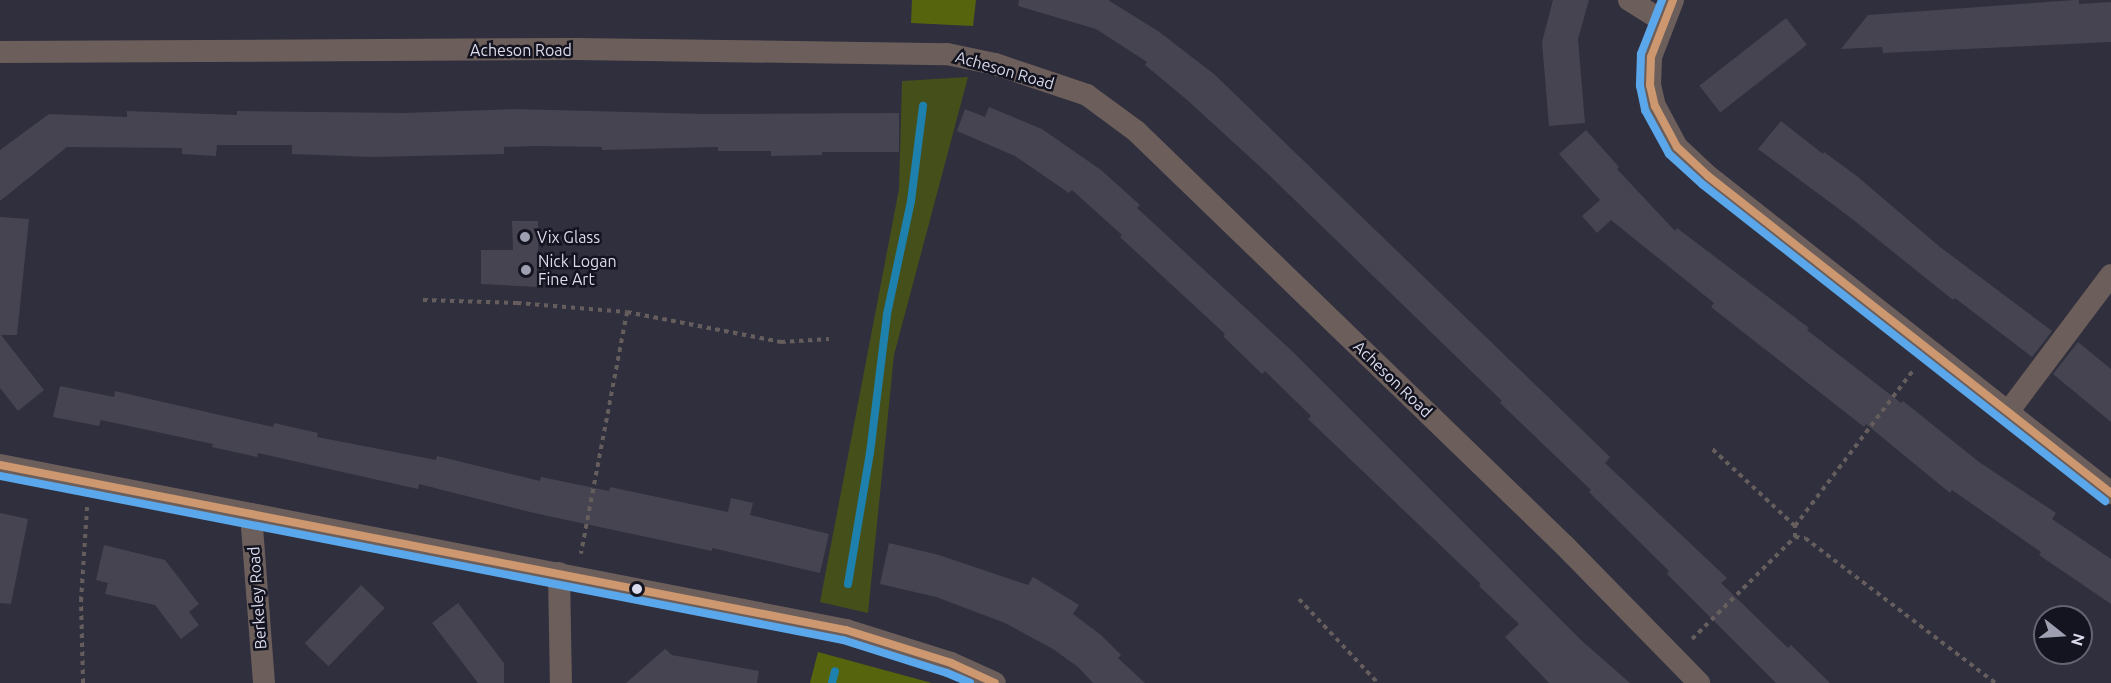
<!DOCTYPE html>
<style>
body{margin:0}
#map{position:relative;width:2111px;height:683px;overflow:hidden;background:#302f3e;font-family:Ubuntu,sans-serif}
div>[style]{position:absolute}
[style*='--x']{left:calc(var(--x)*1px);top:calc(var(--y)*1px);width:calc(var(--w)*1px);rotate:calc(var(--a)*1deg)}
.green>*{inset:0;background:#454f1a}
.forest>*{inset:0;background:#56640e}
.stream>*{height:8px;margin:-4px;padding:0 4px;transform-origin:4px;border-radius:4px;background:#1e80ad}
.building>*{inset:0;background:#454450;transform-origin:0 0}
.path>*{height:4px;margin-top:-2px;transform-origin:0;background:repeating-linear-gradient(90deg,#665d5d 0 4.5px,transparent 0 9px)}
.minor>*{height:22px;margin:-11px;padding:0 11px;transform-origin:11px;border-radius:11px;background:#6c5f5b}
.bus-1>*{height:8px;margin:-4px;padding:0 4px;transform-origin:4px;border-radius:4px;background:#cd976f}
.bus-2>*{height:8px;margin:-4px;padding:0 4px;transform-origin:4px;border-radius:4px;background:#5aa8eb}
.dots>*{width:16px;height:16px;translate:-50% -50%;box-sizing:border-box;border:3px solid #141420;border-radius:50%}
span{translate:-50% -50%;white-space:nowrap;text-align:center;line-height:1.15;-webkit-text-stroke:5px #141420;paint-order:stroke}
.street-label{font-size:16px;color:#dadbed}
.poi-label{font-size:16px;color:#dadbed}
.left{translate:0 -50%;text-align:left}
.north{position:absolute;left:2033px;top:605px;width:60px;height:60px;box-sizing:border-box;background:#141420;border:2px solid #636472;border-radius:50%;rotate:107deg;font-size:16px;font-weight:700;line-height:24px;text-align:center;color:#dadbed}
.north::after{content:'';display:block;margin:auto;width:21px;height:27px;background:#9e9fb0;clip-path:polygon(50% 0,100% 100%,50% 72%,0 100%)}
</style>
<div id="map">
<div class="green">
<div style="clip-path:polygon(968px 77px,894px 355px,868px 613px,820px 602px,899px 189px,902px 81px)"></div>
</div>
<div class="forest">
<div style="clip-path:polygon(912px 0,976px 0,973px 26px,911px 23px)"></div>
<div style="clip-path:polygon(818px 652px,932px 683px,810px 683px)"></div>
</div>
<div class="stream">
<div style="--x:848;--y:584;--w:133;--a:-80.5"></div>
<div style="--x:870;--y:453;--w:140;--a:-83"></div>
<div style="--x:887;--y:314;--w:116;--a:-78"></div>
<div style="--x:911;--y:201;--w:96;--a:-82.8"></div>
<div style="--x:832;--y:683;--w:12;--a:-76"></div>
</div>
<div class="building">
<div style="clip-path:polygon(1019px 0,1108px 0,1158px 31px,1214px 74px,1610px 457px,1605px 463px,1727px 578px,1721px 583px,1788px 648px,1791px 645px,1830px 683px,1776px 683px,1667px 574px,1669px 571px,1589px 492px,1591px 490px,1500px 403px,1502px 401px,1469px 369px,1267px 173px,1186px 99px,1145px 65px,1147px 62px,1096px 29px,1018px 6px)"></div>
<div style="clip-path:polygon(1553px 0,1589px 0,1578px 39px,1585px 123px,1549px 126px,1542px 42px)"></div>
<div style="clip-path:polygon(2075px 0,2079px 0,2079px 4px,2111px 2px,2111px 42px,1883px 53px,1882px 47px,1841px 49px,1868px 15px)"></div>
<div style="left:1786px;top:18px;width:34px;height:110px;rotate:52deg"></div>
<div style="clip-path:polygon(989px 107px,1042px 129px,1101px 170px,1140px 205px,1137px 208px,1292px 351px,1582px 641px,1630px 683px,1549px 683px,1505px 637px,1519px 624px,1479px 586px,1481px 584px,1308px 419px,1311px 416px,1265px 371px,1262px 374px,1223px 336px,1225px 334px,1120px 237px,1122px 235px,1072px 190px,1069px 193px,1015px 156px,957px 131px,965px 109px,985px 117px)"></div>
<div style="clip-path:polygon(514px 109px,704px 114px,899px 113px,899px 152px,822px 152px,822px 155px,771px 156px,771px 151px,718px 151px,718px 147px,602px 150px,602px 147px,536px 146px,504px 147px,504px 154px,371px 157px,292px 154px,292px 145px,217px 145px,216px 156px,182px 154px,182px 148px,67px 147px,0 201px,0 150px,49px 114px,127px 117px,127px 111px,237px 115px,237px 111px,404px 113px)"></div>
<div style="clip-path:polygon(1781px 121px,1823px 154px,1824px 152px,1858px 177px,1940px 247px,2052px 331px,2032px 357px,1955px 298px,1953px 300px,1851px 218px,1758px 149px)"></div>
<div style="clip-path:polygon(1586px 130px,1619px 167px,1617px 169px,1675px 231px,1677px 228px,1809px 328px,1807px 330px,1901px 403px,1903px 401px,1979px 462px,2056px 513px,2052px 519px,2111px 559px,2111px 604px,2039px 555px,2041px 552px,1995px 520px,1952px 490px,1950px 493px,1866px 424px,1864px 427px,1711px 307px,1714px 303px,1611px 220px,1597px 233px,1582px 216px,1600px 200px,1559px 154px)"></div>
<div style="clip-path:polygon(0 217px,29px 219px,17px 335px,1px 335px,44px 390px,18px 411px,0 388px)"></div>
<div style="clip-path:polygon(512px 221px,538px 221px,539px 287px,481px 284px,481px 250px,513px 250px)"></div>
<div style="clip-path:polygon(2078px 342px,2111px 369px,2111px 422px,2053px 374px)"></div>
<div style="clip-path:polygon(60px 386px,114px 397px,115px 391px,273px 427px,274px 423px,318px 433px,317px 437px,436px 460px,437px 456px,540px 481px,541px 477px,609px 491px,610px 487px,728px 512px,731px 498px,753px 503px,750px 515px,829px 534px,820px 573px,712px 548px,712px 551px,534px 513px,419px 484px,418px 489px,258px 453px,257px 457px,212px 447px,213px 444px,101px 420px,99px 426px,53px 417px)"></div>
<div style="clip-path:polygon(0 513px,28px 519px,11px 604px,0 603px)"></div>
<div style="clip-path:polygon(889px 543px,939px 555px,1028px 585px,1033px 577px,1079px 605px,1073px 614px,1101px 635px,1121px 655px,1118px 658px,1145px 683px,1093px 683px,1078px 667px,1053px 649px,1005px 623px,936px 597px,880px 584px)"></div>
<div style="clip-path:polygon(104px 545px,165px 560px,199px 604px,189px 612px,199px 625px,181px 639px,155px 605px,105px 594px,108px 583px,96px 580px)"></div>
<div style="left:361px;top:585px;width:33px;height:81px;rotate:44deg"></div>
<div style="clip-path:polygon(458px 603px,504px 663px,504px 683px,478px 683px,432px 623px)"></div>
<div style="clip-path:polygon(665px 649px,672px 655px,759px 671px,757px 683px,626px 683px)"></div>
</div>
<div class="path">
<div style="--x:423;--y:300;--w:94;--a:1.8"></div>
<div style="--x:517;--y:303;--w:110;--a:4.7"></div>
<div style="--x:627;--y:312;--w:246;--a:100.8"></div>
<div style="--x:627;--y:312;--w:157;--a:11"></div>
<div style="--x:781;--y:342;--w:48;--a:-3.6"></div>
<div style="--x:1795;--y:526;--w:197;--a:-52.8"></div>
<div style="--x:1795;--y:537;--w:10;--a:6"></div>
<div style="--x:1805;--y:538;--w:239;--a:37.3"></div>
<div style="--x:1299;--y:599;--w:115;--a:46.8"></div>
<div style="--x:1692;--y:639;--w:145;--a:-44.7"></div>
<div style="--x:1795;--y:537;--w:11;--a:-90"></div>
<div style="--x:1795;--y:526;--w:113;--a:-137.1"></div>
<div style="--x:83;--y:683;--w:82;--a:-91.4"></div>
<div style="--x:81;--y:601;--w:94;--a:-86.3"></div>
</div>
<div class="minor">
<div style="--x:1629;--y:0;--w:40;--a:32"></div>
<div style="--x:1673;--y:0;--w:61;--a:111.1"></div>
<div style="--x:1651;--y:57;--w:28;--a:92"></div>
<div style="--x:1650;--y:85;--w:22;--a:77"></div>
<div style="--x:1655;--y:106;--w:47;--a:61.8"></div>
<div style="--x:1677;--y:147;--w:42;--a:43.1"></div>
<div style="--x:1708;--y:176;--w:513;--a:38.19"></div>
<div style="--x:0;--y:52;--w:576;--a:-0.3"></div>
<div style="--x:576;--y:49;--w:371;--a:0.8"></div>
<div style="--x:947;--y:54;--w:49;--a:11.8"></div>
<div style="--x:995;--y:64;--w:97;--a:18.6"></div>
<div style="--x:1087;--y:95;--w:61;--a:36.3"></div>
<div style="--x:1136;--y:131;--w:597;--a:44.05"></div>
<div style="--x:1565;--y:546;--w:192;--a:45.6"></div>
<div style="--x:2008;--y:412;--w:171;--a:-53.1"></div>
<div style="--x:0;--y:465;--w:862;--a:11.04"></div>
<div style="--x:846;--y:630;--w:110;--a:17.4"></div>
<div style="--x:951;--y:663;--w:48;--a:24.4"></div>
<div style="--x:251;--y:514;--w:169;--a:85.6"></div>
<div style="--x:559;--y:573;--w:110;--a:89"></div>
</div>
<div class="bus-1">
<div style="--x:1673;--y:0;--w:61;--a:111.1"></div>
<div style="--x:1651;--y:57;--w:28;--a:92"></div>
<div style="--x:1650;--y:85;--w:22;--a:77"></div>
<div style="--x:1655;--y:106;--w:47;--a:61.8"></div>
<div style="--x:1677;--y:147;--w:42;--a:43.1"></div>
<div style="--x:1708;--y:176;--w:513;--a:38.19"></div>
<div style="--x:0;--y:465;--w:862;--a:11.04"></div>
<div style="--x:846;--y:630;--w:110;--a:17.4"></div>
<div style="--x:951;--y:663;--w:48;--a:24.4"></div>
</div>
<div class="bus-2">
<div style="--x:1662;--y:0;--w:58;--a:111.3"></div>
<div style="--x:1641;--y:54;--w:32;--a:92"></div>
<div style="--x:1640;--y:86;--w:25;--a:78"></div>
<div style="--x:1645;--y:110;--w:50;--a:61.4"></div>
<div style="--x:1669;--y:154;--w:45;--a:42.3"></div>
<div style="--x:1702;--y:184;--w:513;--a:38.19"></div>
<div style="--x:0;--y:476;--w:859;--a:11.01"></div>
<div style="--x:843;--y:640;--w:109;--a:17.6"></div>
<div style="--x:947;--y:673;--w:25;--a:23"></div>
</div>
<div class="dots">
<div style="left:525px;top:237px;background:#9e9fb0"></div>
<div style="left:526px;top:270px;background:#9e9fb0"></div>
<div style="left:637px;top:589px;background:#dadbed"></div>
</div>
<div class="street-label">
<span style="left:521px;top:50px">Acheson Road</span>
<span style="left:1005px;top:70px;rotate:16deg">Acheson Road</span>
<span style="left:1393px;top:379px;rotate:44deg">Acheson Road</span>
<span style="left:257px;top:598px;rotate:-94deg">Berkeley Road</span>
</div>
<div class="poi-label">
<span class="left" style="left:537px;top:237px">Vix Glass</span>
<span class="left" style="left:538px;top:270px">Nick Logan<br>Fine Art</span>
</div>
<div class="north">N</div>
</div>
